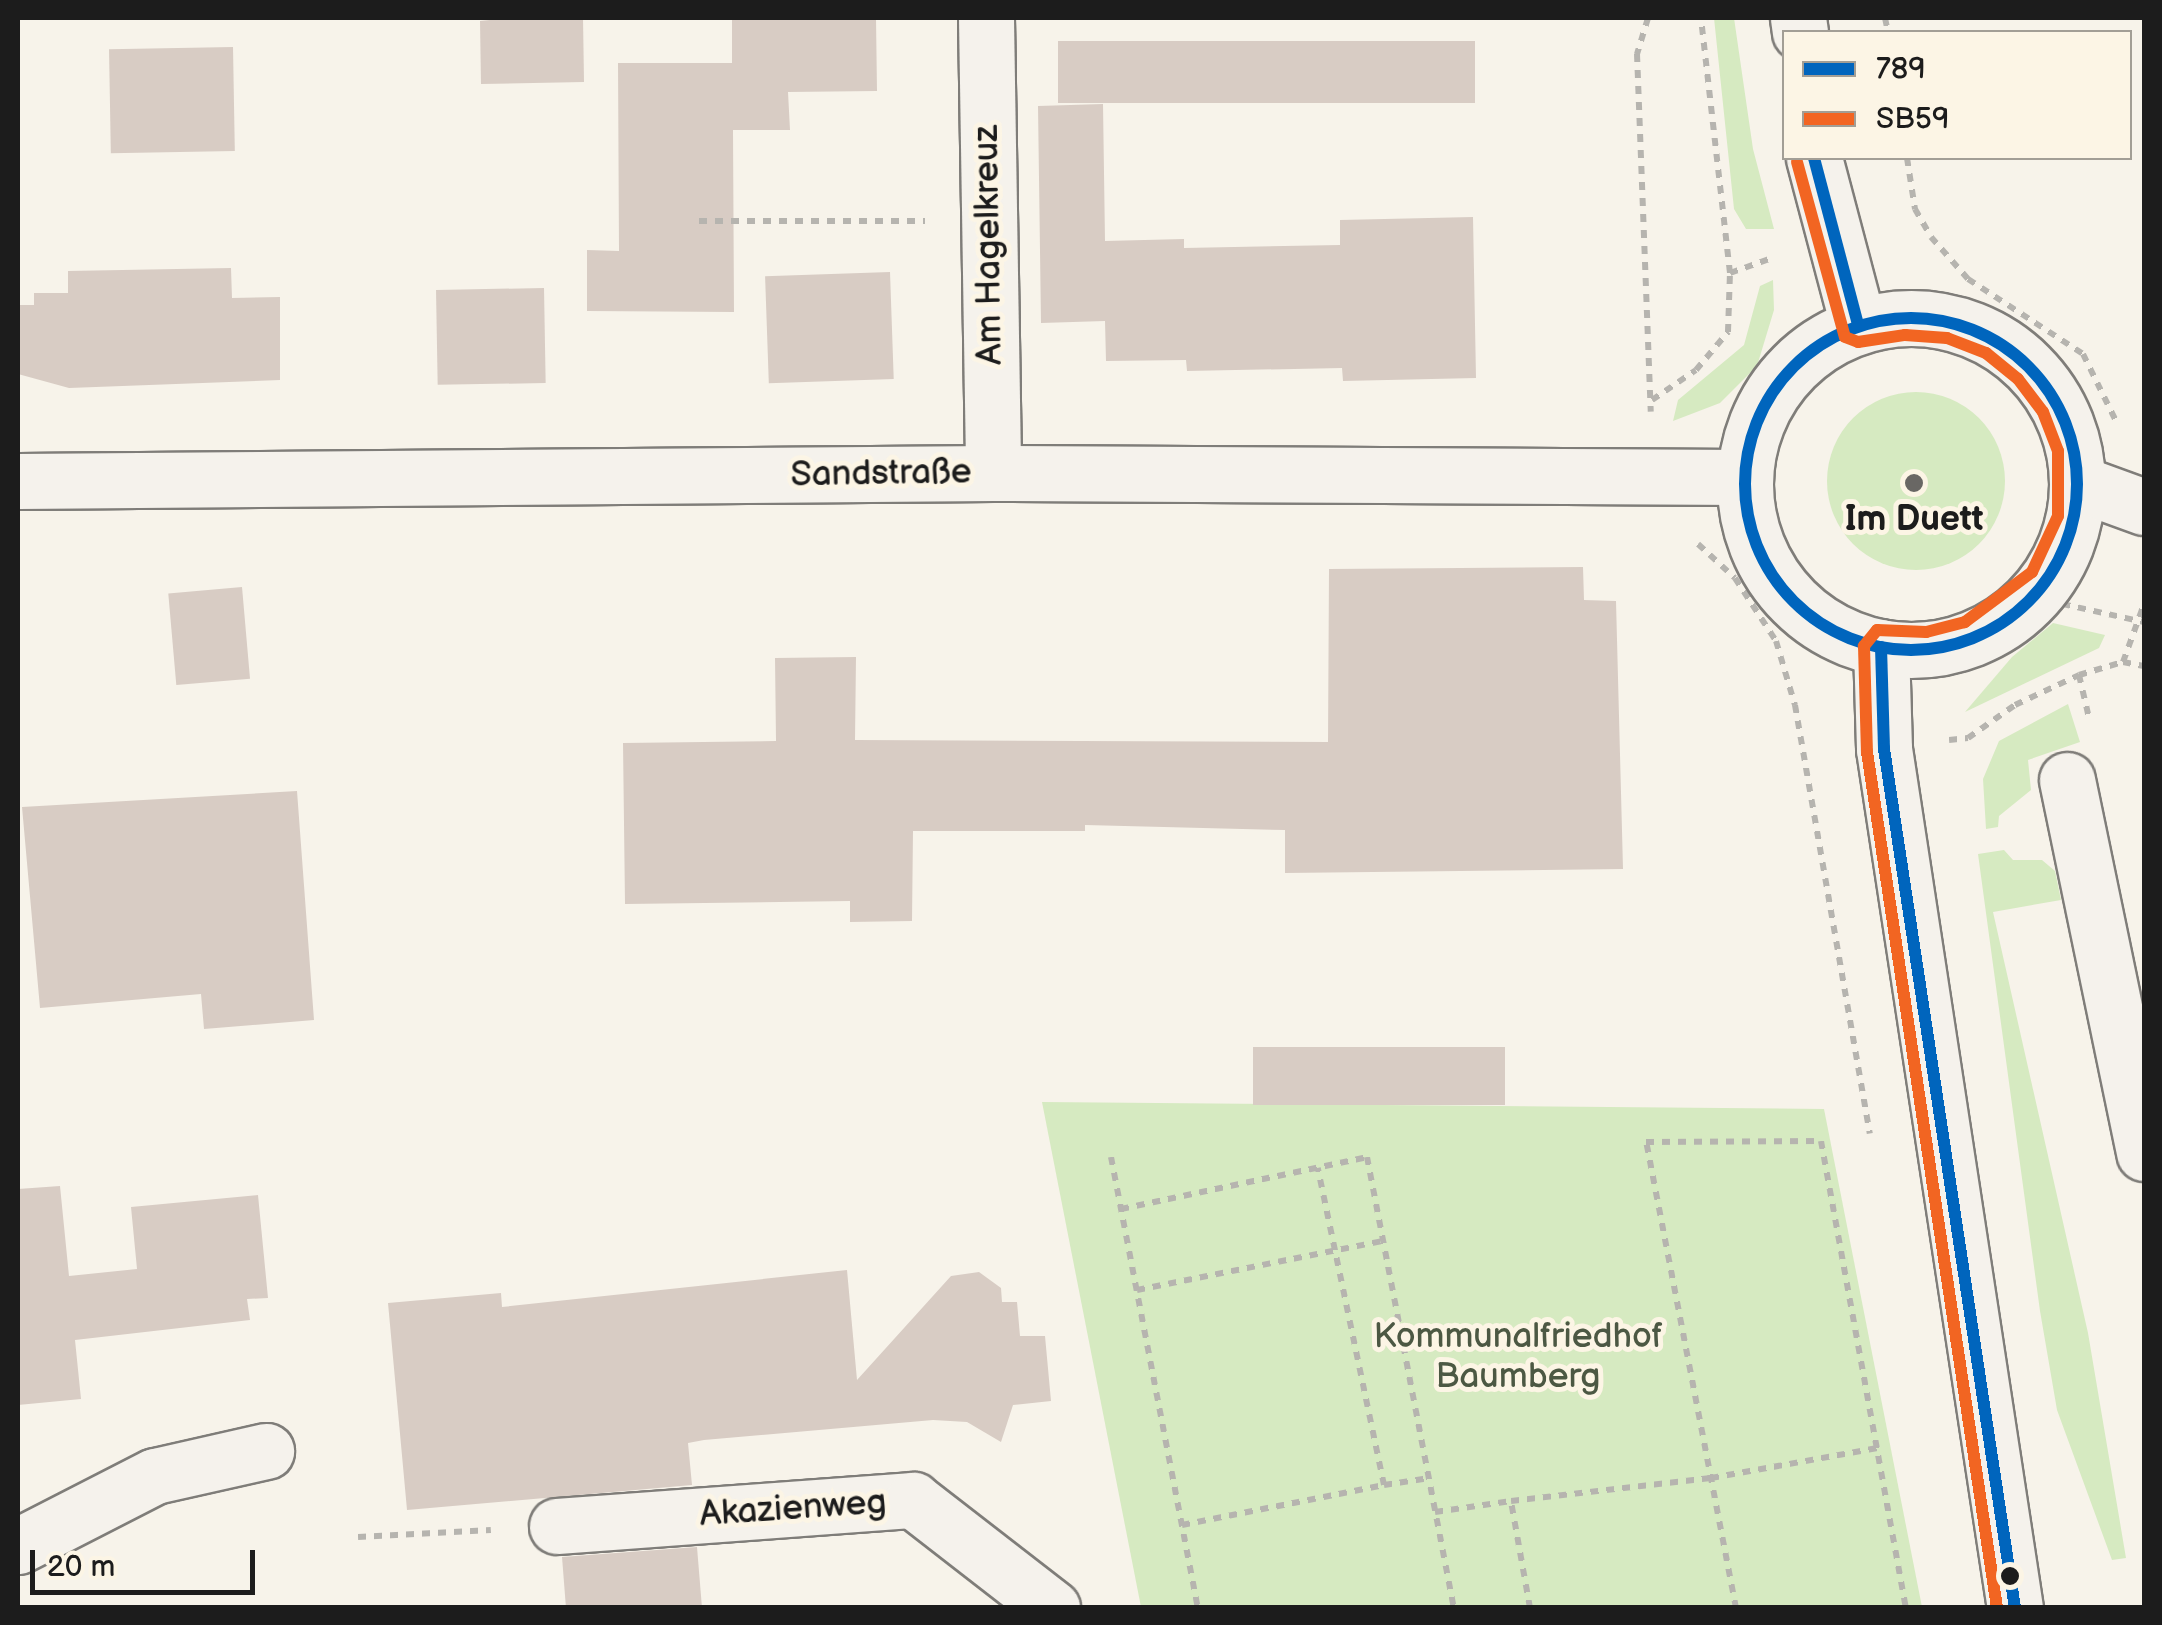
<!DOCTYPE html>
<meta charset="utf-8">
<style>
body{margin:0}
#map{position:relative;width:2162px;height:1625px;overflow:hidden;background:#f7f3ea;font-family:"Balsamiq Sans",sans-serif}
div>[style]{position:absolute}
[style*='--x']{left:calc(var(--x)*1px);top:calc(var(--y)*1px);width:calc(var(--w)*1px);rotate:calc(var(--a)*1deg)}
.green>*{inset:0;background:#d6eac1}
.round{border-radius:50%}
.building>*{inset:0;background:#d8ccc4;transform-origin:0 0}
.path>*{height:6px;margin-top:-3px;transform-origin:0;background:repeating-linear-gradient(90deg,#b6b4af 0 8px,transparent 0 16px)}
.roads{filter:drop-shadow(2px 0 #7f7d79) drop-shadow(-2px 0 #7f7d79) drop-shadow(0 2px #7f7d79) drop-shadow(0 -2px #7f7d79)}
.minor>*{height:55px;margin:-27.5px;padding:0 27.5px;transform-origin:27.5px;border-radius:27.5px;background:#f5f2ec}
.minor>.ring{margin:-27.5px;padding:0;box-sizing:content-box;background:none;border:55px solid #f5f2ec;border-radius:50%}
.bus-1>*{height:12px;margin:-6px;padding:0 6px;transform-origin:6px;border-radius:6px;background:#0065bd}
.bus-1>.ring{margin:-6px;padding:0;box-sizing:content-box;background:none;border:12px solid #0065bd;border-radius:50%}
.bus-2>*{height:12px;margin:-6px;padding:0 6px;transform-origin:6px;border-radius:6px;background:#f26522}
.dots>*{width:28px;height:28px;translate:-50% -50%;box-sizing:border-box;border:5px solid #fcf5e5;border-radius:50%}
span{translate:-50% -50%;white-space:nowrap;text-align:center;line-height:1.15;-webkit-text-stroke:10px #fcf5e5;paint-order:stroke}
.street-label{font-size:35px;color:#1c1c1c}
.poi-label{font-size:35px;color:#1c1c1c;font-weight:700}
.park-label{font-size:35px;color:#4c5843}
.frame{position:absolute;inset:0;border:20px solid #1c1c1c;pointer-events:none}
.legend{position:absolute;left:1782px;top:30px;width:350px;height:130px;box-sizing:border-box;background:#fcf5e5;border:2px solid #a29e95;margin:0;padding:12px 18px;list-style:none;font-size:30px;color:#1c1c1c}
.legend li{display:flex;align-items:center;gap:20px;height:50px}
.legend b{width:50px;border:2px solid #a29e95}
.scale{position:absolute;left:30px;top:1550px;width:225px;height:45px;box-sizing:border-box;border:5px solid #1c1c1c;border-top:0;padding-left:12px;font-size:30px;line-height:35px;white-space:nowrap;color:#1c1c1c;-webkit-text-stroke:8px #fcf5e5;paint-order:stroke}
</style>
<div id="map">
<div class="green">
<div style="clip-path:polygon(1714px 18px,1734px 18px,1753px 149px,1774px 229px,1746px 229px,1734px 209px)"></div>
<div style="clip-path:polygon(1773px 280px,1774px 310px,1757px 366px,1720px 403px,1673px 421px,1678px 400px,1744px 345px,1760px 286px)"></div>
<div class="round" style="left:1827px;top:392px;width:178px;height:178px"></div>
<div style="clip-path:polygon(2053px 623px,2105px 635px,2099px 648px,1965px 712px,2012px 657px)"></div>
<div style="clip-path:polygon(2068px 704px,2080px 742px,2028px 760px,2031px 790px,1999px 816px,1998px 827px,1986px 829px,1983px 779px,1999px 741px)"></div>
<div style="clip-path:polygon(2004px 850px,2013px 860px,2042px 860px,2055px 871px,2061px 900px,1993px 912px,2088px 1333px,2126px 1558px,2112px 1560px,2057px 1410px,2040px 1311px,1978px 854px)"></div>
<div style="clip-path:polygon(1042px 1102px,1824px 1109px,1922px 1607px,1141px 1607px)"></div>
</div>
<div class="building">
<div style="clip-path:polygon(509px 18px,583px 18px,584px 82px,481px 84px,480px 21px)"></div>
<div style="clip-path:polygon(732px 18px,876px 18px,877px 91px,788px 92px,790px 130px,733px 130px,734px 312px,587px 311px,587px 250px,619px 251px,618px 63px,732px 63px)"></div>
<div style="left:1058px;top:41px;width:417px;height:62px"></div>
<div style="left:233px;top:47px;width:104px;height:124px;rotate:89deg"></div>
<div style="clip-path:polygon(1103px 104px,1105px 241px,1184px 239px,1184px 248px,1340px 245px,1340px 220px,1473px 217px,1476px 378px,1343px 381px,1342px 368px,1187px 371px,1186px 360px,1106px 361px,1105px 321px,1041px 323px,1038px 106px)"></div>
<div style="clip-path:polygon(231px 268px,232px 298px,280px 297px,280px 380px,69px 388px,18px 374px,18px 305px,34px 305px,34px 293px,68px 293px,68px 271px)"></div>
<div style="left:890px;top:272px;width:107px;height:125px;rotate:88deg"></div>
<div style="left:544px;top:288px;width:95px;height:108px;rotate:89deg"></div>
<div style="clip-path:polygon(1583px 567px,1584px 600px,1616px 601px,1623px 869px,1285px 873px,1285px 830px,1085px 825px,1085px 831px,913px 831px,912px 921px,850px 922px,850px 901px,625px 904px,623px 743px,776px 741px,775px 658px,856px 657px,855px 740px,1328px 742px,1329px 569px)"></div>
<div style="left:242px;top:587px;width:92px;height:74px;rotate:85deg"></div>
<div style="clip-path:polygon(297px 791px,314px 1020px,204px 1029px,201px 994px,40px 1008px,22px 807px)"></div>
<div style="left:1253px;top:1047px;width:252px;height:58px"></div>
<div style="clip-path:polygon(60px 1186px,69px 1276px,137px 1269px,131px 1207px,258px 1195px,268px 1298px,247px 1299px,250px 1320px,75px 1340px,81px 1399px,18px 1405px,18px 1189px)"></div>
<div style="clip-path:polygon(847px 1270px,857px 1380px,951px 1276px,979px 1272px,1001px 1288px,1002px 1302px,1017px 1302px,1020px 1336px,1045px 1336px,1051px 1401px,1013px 1405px,1001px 1442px,967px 1422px,933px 1420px,704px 1440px,688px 1443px,692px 1485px,407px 1510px,388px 1303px,501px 1293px,502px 1307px)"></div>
<div style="clip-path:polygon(697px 1547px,702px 1608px,566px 1608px,562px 1557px)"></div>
</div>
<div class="path">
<div style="--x:1648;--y:18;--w:38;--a:107"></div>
<div style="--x:1637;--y:54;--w:358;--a:87.8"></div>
<div style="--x:1885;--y:18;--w:14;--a:78"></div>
<div style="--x:1907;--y:158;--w:52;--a:81.1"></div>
<div style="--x:1915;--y:209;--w:32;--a:60"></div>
<div style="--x:1931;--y:237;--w:56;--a:48.6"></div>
<div style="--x:1968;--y:279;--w:137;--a:33.1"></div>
<div style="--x:2083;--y:354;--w:79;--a:63.8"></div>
<div style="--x:699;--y:221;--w:226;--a:0"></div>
<div style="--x:1730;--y:273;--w:45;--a:-19.7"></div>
<div style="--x:1652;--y:400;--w:53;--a:-34.3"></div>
<div style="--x:1696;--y:370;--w:50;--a:-49.9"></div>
<div style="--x:1728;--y:332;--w:59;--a:-88.1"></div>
<div style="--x:1730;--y:273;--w:257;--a:-96.5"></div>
<div style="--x:1698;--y:544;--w:50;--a:42.6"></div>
<div style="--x:1735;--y:578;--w:75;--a:56.9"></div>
<div style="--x:1776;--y:641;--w:67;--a:73.5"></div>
<div style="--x:1795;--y:705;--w:435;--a:80.1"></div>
<div style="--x:2031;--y:597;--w:116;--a:12.5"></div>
<div style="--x:2123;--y:662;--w:62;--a:-70.1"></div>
<div style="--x:2079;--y:675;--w:44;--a:76.9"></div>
<div style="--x:1949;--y:740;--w:19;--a:-6"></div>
<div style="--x:1968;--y:738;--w:57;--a:-35.1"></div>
<div style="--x:2015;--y:705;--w:71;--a:-25.1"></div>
<div style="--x:2079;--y:675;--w:46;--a:-16.5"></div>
<div style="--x:2123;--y:662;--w:21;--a:11"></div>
<div style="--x:1111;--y:1157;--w:459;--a:79.1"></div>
<div style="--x:1121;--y:1209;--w:251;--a:-11.9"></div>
<div style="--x:1367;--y:1157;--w:459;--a:79.1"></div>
<div style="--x:1137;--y:1290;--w:251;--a:-11.3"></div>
<div style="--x:1384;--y:1485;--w:46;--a:-8.8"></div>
<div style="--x:1435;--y:1512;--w:77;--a:-8.2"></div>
<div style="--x:1182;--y:1525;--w:206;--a:-11.2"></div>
<div style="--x:1384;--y:1485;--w:324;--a:-101.8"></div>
<div style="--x:358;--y:1537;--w:133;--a:-3"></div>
<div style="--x:1530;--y:1608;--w:109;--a:-100.1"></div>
<div style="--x:1511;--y:1501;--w:201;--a:-6.6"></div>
<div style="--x:1711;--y:1478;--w:169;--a:-10.2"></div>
<div style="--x:1736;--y:1608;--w:475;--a:-100.9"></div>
<div style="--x:1646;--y:1142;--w:175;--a:-0.3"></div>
<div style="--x:1821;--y:1141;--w:475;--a:79.7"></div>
</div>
<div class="roads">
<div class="minor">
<div style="--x:986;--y:18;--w:455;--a:89.1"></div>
<div style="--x:1798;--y:18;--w:14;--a:82"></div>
<div style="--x:1814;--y:158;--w:173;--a:75.2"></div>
<div class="ring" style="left:1745px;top:318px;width:277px;height:277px"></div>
<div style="--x:18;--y:481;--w:975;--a:-0.47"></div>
<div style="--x:993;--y:473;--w:751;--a:0.31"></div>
<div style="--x:2078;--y:483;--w:70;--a:20"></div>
<div style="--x:1881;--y:647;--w:102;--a:88.3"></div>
<div style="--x:1884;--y:749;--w:869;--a:81.33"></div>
<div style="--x:2067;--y:780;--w:381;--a:78.3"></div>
<div style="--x:557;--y:1526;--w:357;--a:-4.2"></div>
<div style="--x:913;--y:1500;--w:176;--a:37.8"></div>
<div style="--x:18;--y:1546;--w:154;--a:-27.1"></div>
<div style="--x:155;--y:1476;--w:114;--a:-12.7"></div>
</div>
</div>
<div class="bus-1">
<div style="--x:1814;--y:158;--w:173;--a:75.2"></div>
<div class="ring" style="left:1745px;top:318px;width:320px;height:320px"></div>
<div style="--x:1881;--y:647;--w:102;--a:88.3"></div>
<div style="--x:1884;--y:749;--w:869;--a:81.33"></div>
</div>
<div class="bus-2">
<div style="--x:1797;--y:162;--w:181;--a:74.7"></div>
<div style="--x:1845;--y:337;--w:14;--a:21"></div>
<div style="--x:1858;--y:342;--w:48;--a:-8.5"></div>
<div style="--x:1905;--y:335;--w:42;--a:4.1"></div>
<div style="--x:1947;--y:338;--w:42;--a:21"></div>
<div style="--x:1986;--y:353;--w:41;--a:39.1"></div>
<div style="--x:2018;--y:379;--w:41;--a:52.9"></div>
<div style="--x:2043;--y:412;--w:42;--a:69"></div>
<div style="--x:2058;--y:451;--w:65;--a:90"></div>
<div style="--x:2058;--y:516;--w:62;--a:114.9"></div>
<div style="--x:2032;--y:572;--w:84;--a:143.3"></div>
<div style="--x:1965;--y:622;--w:40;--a:165.6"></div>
<div style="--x:1926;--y:632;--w:49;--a:-177.7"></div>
<div style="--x:1877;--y:630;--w:21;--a:129"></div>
<div style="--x:1864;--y:646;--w:106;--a:88.4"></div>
<div style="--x:1867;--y:752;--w:866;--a:81.36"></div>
</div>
<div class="dots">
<div style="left:1914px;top:483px;background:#696764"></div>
<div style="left:2010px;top:1576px;background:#1c1c1c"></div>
</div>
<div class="street-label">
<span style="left:989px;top:245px;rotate:-91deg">Am Hagelkreuz</span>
<span style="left:881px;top:474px;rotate:-1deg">Sandstraße</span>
<span style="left:793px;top:1509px;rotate:-4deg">Akazienweg</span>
</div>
<div class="poi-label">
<span style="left:1914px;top:520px">Im Duett</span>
</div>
<div class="park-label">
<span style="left:1518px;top:1357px">Kommunalfriedhof<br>Baumberg</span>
</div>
<div class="frame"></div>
<ul class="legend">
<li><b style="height:12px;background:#0065bd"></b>789</li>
<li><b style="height:12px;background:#f26522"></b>SB59</li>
</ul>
<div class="scale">20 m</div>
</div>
